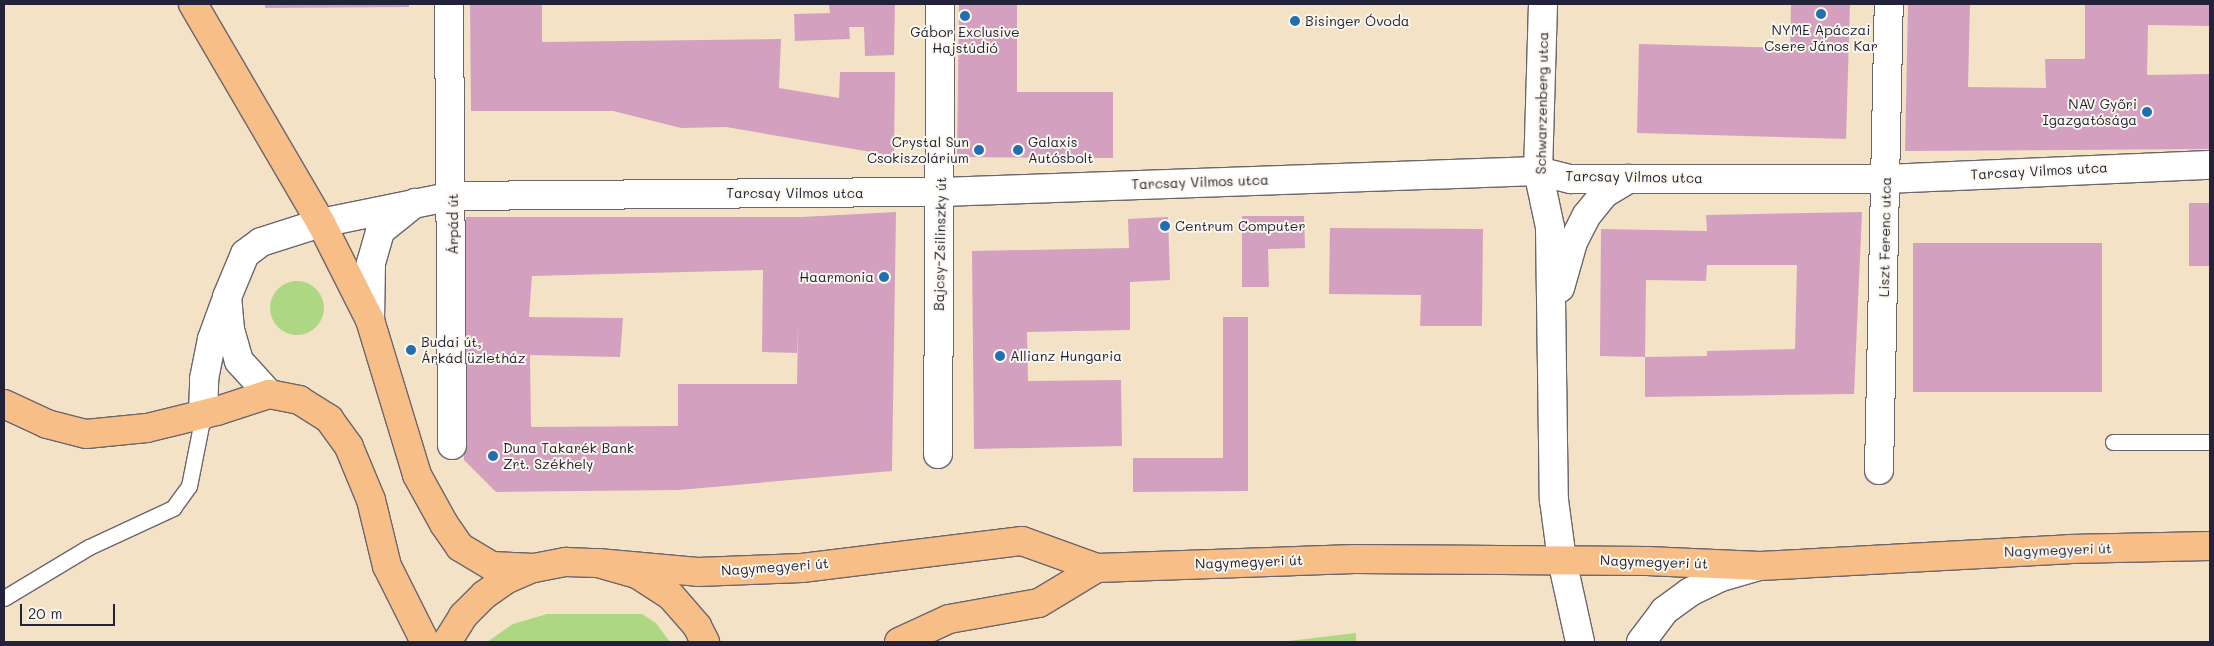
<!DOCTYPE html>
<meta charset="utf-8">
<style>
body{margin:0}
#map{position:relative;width:2214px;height:646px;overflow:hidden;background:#f4e2c7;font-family:Mali,sans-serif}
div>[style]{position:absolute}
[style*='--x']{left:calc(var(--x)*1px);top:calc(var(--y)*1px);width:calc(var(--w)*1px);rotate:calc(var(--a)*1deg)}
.green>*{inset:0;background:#add782}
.round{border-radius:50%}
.building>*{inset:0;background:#d3a1bf;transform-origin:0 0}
.roads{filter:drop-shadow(1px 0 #6c656c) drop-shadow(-1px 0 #6c656c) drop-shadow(0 1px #6c656c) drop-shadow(0 -1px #6c656c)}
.lane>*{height:15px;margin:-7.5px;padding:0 7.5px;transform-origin:7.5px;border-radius:7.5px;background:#fff}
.street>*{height:28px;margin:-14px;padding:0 14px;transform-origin:14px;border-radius:14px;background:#fff}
.primary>*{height:28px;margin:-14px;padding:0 14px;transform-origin:14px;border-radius:14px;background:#f7be87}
.dots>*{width:14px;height:14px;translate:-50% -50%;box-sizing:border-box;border:2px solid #fbf7ec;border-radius:50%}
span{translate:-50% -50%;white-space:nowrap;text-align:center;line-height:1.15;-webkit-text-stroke:4px #fbf7ec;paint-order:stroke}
.poi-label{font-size:14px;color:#22223b}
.left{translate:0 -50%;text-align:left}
.right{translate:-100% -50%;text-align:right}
.street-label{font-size:14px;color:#22223b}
.frame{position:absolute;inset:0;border:5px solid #22223b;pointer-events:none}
.scale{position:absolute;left:20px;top:604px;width:95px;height:22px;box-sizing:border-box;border:2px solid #22223b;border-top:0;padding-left:6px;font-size:15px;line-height:18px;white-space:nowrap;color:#22223b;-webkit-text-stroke:4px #fbf7ec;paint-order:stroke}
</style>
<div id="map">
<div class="green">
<div class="round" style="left:270px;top:281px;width:54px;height:54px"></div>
<div style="clip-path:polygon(547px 614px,642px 614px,656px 623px,670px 642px,487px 642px,513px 624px)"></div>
<div style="clip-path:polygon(1356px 633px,1356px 642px,1280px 642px)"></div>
</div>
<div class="building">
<div style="clip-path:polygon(265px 4px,409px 4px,409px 7px,265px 8px)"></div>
<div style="clip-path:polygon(470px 4px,542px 4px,542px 42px,781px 39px,779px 88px,839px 98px,840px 72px,895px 72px,894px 156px,726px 127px,681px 128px,613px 111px,471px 111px)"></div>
<div style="clip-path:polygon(829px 4px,895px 4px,894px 55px,865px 56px,864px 27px,849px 27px,850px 39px,795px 41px,794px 14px,830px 13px)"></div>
<div style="clip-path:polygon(959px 4px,1017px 4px,1017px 92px,1113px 92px,1113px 158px,957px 157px)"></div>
<div style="clip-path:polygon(1791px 4px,1850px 4px,1846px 139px,1637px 133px,1639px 44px,1790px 48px)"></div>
<div style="clip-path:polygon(1908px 4px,1970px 4px,1968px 87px,2046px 88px,2045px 59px,2085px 59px,2085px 4px,2210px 4px,2210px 26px,2148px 25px,2147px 75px,2210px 74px,2210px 149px,1905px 151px)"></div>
<div style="left:2189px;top:203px;width:21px;height:63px"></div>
<div style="clip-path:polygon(evenodd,896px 212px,892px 471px,679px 490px,496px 492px,464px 460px,466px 217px,801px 217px,896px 212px,763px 270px,762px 352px,797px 353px,798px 326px,797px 384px,678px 384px,678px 426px,531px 427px,530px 355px,620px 357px,623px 318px,529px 317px,532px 276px,763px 270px)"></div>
<div style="clip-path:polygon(1862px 212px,1854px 394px,1645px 397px,1645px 357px,1707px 356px,1707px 351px,1795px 349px,1797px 265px,1707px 265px,1706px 281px,1646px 280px,1645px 357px,1600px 356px,1601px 229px,1707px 231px,1706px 215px)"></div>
<div style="clip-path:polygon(1242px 216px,1304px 216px,1305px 248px,1268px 249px,1269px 287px,1242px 287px)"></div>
<div style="clip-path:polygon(1168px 217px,1170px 280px,1130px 282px,1130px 330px,1027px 332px,1028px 381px,1121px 380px,1122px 446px,974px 449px,972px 251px,1129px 248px,1128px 219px)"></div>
<div style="clip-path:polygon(1330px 228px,1483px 229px,1482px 326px,1420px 326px,1421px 295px,1329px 294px)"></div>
<div style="left:1913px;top:243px;width:189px;height:149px"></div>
<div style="clip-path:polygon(1223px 317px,1248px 317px,1248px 491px,1133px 492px,1133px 458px,1223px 458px)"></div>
</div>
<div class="roads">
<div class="lane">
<div style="--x:2113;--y:442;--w:97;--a:0"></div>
<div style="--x:4;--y:598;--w:99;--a:-31"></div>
<div style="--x:89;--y:547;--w:93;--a:-24.9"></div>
<div style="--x:173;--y:508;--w:27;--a:-54"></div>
<div style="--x:189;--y:486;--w:72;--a:-78.8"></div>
</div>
<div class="street">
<div style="--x:449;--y:4;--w:441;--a:89.6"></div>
<div style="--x:1543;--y:4;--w:167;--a:91.7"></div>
<div style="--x:1538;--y:171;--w:57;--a:77.9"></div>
<div style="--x:1550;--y:227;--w:273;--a:89.2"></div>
<div style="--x:1554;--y:500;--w:61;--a:82.4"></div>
<div style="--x:1562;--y:560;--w:84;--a:77.6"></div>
<div style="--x:1560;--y:288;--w:48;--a:-74.2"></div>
<div style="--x:1573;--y:242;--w:30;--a:-63"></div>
<div style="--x:1587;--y:215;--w:28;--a:-51"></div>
<div style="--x:1605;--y:193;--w:27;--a:-31"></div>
<div style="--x:370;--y:320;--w:57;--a:-89"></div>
<div style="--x:371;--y:263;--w:33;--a:-74"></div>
<div style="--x:380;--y:231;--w:45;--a:-38.7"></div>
<div style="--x:269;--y:394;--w:45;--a:-132.3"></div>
<div style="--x:239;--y:361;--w:32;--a:-106"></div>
<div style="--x:230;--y:330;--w:33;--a:-95"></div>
<div style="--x:227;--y:297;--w:47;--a:-67.3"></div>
<div style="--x:245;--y:254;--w:20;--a:-37"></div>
<div style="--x:261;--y:242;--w:63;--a:-17.6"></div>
<div style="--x:321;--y:223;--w:135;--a:-11.6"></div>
<div style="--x:453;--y:196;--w:488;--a:-0.5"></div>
<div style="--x:941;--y:192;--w:597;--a:-2.01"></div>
<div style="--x:1538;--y:171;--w:34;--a:14"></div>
<div style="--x:1571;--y:179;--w:315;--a:0"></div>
<div style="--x:1886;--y:179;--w:324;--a:-2.5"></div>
<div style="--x:203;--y:415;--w:36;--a:-88"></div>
<div style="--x:204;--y:379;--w:41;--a:-78.7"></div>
<div style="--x:212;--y:339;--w:38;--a:-70"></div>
<div style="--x:938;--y:454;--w:450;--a:-89.7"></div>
<div style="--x:1879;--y:470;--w:466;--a:-88.8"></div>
<div style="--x:1641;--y:642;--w:39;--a:-53"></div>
<div style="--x:1664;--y:611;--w:32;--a:-36"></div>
<div style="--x:1690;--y:592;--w:34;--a:-26"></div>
<div style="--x:1721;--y:577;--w:35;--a:-16"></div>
</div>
<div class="primary">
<div style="--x:193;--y:4;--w:254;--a:59.7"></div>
<div style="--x:321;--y:223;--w:109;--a:63.2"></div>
<div style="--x:370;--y:320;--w:162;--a:73.1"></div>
<div style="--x:417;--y:475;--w:56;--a:61.1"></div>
<div style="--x:444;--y:524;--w:28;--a:55"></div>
<div style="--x:460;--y:547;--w:37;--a:31"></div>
<div style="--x:492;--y:566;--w:42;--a:2.7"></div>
<div style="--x:534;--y:568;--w:33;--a:-11"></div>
<div style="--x:566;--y:562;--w:32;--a:2"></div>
<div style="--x:598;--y:563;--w:41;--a:15.8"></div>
<div style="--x:637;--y:574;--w:40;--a:32.9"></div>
<div style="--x:671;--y:596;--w:40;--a:49"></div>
<div style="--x:697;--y:626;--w:18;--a:63"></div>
<div style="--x:4;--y:404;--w:47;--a:24.9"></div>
<div style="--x:47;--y:424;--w:40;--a:14.4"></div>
<div style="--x:86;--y:434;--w:61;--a:-5.6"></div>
<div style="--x:147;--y:428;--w:72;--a:-13.7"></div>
<div style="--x:217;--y:411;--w:55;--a:-18.1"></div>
<div style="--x:269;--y:394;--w:31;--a:11"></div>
<div style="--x:299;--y:400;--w:36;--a:32"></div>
<div style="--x:329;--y:419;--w:34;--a:54"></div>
<div style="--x:349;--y:447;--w:57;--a:67.5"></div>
<div style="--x:371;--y:500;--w:68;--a:76.4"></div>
<div style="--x:387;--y:566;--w:85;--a:63.4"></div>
<div style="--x:598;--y:563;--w:100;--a:5.1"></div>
<div style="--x:698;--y:572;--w:104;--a:-2.2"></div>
<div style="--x:802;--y:568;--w:222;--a:-7"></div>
<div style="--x:1022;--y:541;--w:80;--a:19.8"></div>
<div style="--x:1097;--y:568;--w:258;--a:-2"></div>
<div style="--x:1355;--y:559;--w:292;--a:0.4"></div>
<div style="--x:1647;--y:561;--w:113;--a:2.5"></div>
<div style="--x:1760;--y:566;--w:309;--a:-3.1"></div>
<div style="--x:2069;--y:549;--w:141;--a:-1.2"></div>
<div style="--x:447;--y:642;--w:31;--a:-58"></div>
<div style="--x:463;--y:616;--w:30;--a:-45"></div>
<div style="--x:484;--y:595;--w:28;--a:-35"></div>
<div style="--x:507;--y:579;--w:25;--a:-23"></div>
<div style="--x:899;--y:642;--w:55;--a:-24.7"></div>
<div style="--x:949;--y:619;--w:91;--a:-10.1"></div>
<div style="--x:1039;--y:603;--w:68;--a:-31.1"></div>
</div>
</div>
<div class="dots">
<div style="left:1821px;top:14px;background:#1f6fb2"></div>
<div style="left:965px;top:16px;background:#1f6fb2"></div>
<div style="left:1295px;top:21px;background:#1f6fb2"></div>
<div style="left:2147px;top:112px;background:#1f6fb2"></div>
<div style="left:979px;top:150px;background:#1f6fb2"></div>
<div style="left:1018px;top:150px;background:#1f6fb2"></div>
<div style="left:1165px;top:226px;background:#1f6fb2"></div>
<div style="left:884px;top:277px;background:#1f6fb2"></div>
<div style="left:411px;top:350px;background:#1f6fb2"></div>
<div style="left:1000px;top:356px;background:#1f6fb2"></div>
<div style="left:493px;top:456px;background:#1f6fb2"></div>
</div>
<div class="poi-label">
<span class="left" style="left:1305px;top:21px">Bisinger Óvoda</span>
<span style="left:1821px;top:38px">NYME Apáczai<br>Csere János Kar</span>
<span style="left:965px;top:40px">Gábor Exclusive<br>Hajstúdió</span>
<span class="right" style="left:2137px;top:112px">NAV Győri<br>Igazgatósága</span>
<span class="right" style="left:969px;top:150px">Crystal Sun<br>Csokiszolárium</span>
<span class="left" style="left:1028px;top:150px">Galaxis<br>Autósbolt</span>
<span class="left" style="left:1175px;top:226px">Centrum Computer</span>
<span class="right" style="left:874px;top:277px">Haarmonia</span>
<span class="left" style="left:421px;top:350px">Budai út,<br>Árkád üzletház</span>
<span class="left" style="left:1010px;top:356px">Allianz Hungaria</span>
<span class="left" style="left:503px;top:456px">Duna Takarék Bank<br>Zrt. Székhely</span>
</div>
<div class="street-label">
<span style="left:1542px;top:103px;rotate:-89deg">Schwarzenberg utca</span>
<span style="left:2039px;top:171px;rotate:-3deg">Tarcsay Vilmos utca</span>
<span style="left:1634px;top:177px;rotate:1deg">Tarcsay Vilmos utca</span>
<span style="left:1200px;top:182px;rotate:-2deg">Tarcsay Vilmos utca</span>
<span style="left:795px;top:193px">Tarcsay Vilmos utca</span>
<span style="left:453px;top:224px;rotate:-90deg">Árpád út</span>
<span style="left:1885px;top:237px;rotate:-89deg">Liszt Ferenc utca</span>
<span style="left:940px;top:244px;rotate:-89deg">Bajcsy-Zsilinszky út</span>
<span style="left:2058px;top:550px;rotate:-2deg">Nagymegyeri út</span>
<span style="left:1249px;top:562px;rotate:-2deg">Nagymegyeri út</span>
<span style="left:1654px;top:562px;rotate:2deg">Nagymegyeri út</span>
<span style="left:775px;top:567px;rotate:-4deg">Nagymegyeri út</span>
</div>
<div class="frame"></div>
<div class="scale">20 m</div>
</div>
